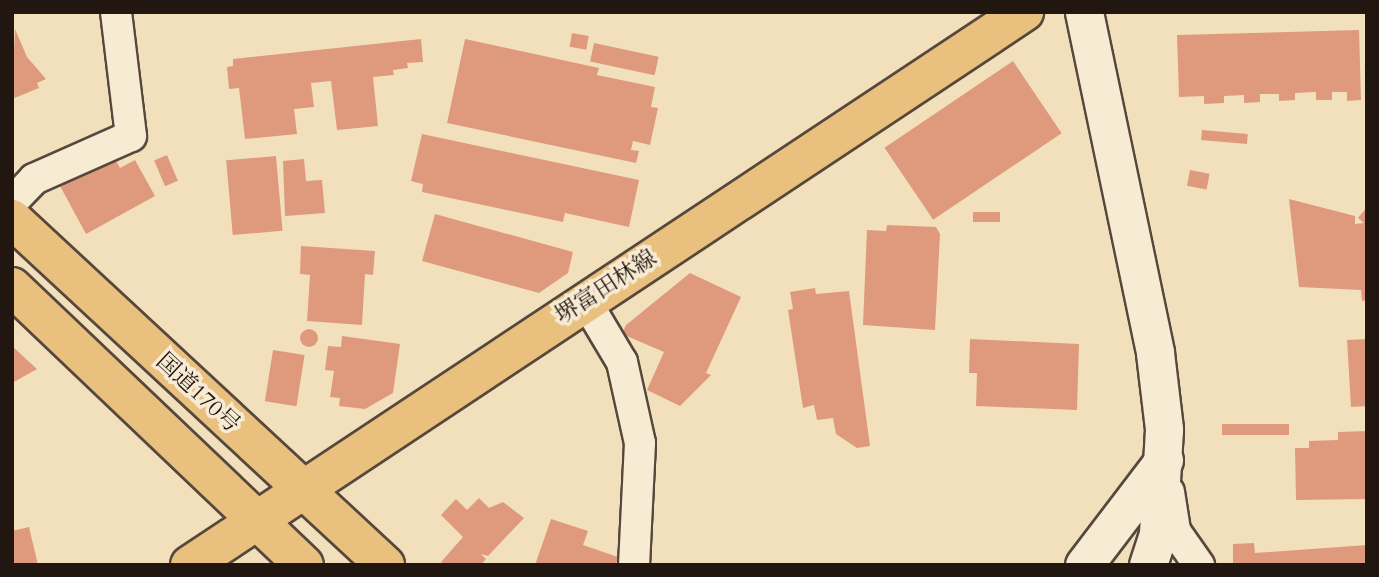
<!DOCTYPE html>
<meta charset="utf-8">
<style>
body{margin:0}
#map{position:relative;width:1379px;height:577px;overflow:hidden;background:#f2e0bd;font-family:Cardo,"Noto Serif JP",serif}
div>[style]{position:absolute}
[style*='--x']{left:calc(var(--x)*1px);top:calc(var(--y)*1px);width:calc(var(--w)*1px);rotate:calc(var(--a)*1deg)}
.building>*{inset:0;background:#df9a7d;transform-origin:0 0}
.round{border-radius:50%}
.roads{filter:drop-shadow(2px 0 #56483c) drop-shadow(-2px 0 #56483c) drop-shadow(0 2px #56483c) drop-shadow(0 -2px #56483c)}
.minor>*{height:30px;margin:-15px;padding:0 15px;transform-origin:15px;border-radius:15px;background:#f7ebd4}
.tertiary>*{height:37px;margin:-18.5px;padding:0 18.5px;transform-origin:18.5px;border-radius:18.5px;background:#f7ebd4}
.primary>*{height:38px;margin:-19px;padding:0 19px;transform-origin:19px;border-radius:19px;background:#e9c07e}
.trunk>*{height:38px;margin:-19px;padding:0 19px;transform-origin:19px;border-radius:19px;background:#e9c07e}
span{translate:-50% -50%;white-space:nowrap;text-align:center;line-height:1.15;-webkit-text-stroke:7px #f7ebd4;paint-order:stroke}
.street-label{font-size:23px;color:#221611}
.frame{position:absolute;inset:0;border:14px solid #221611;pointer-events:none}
</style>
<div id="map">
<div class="building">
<div style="clip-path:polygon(15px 29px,27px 57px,46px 79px,37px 83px,39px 88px,12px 99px)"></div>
<div style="clip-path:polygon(1359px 30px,1361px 100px,1347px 101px,1347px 92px,1332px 92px,1332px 100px,1316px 100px,1316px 92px,1295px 93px,1295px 100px,1279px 101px,1279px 94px,1260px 94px,1260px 102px,1244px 103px,1244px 95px,1224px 96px,1224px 103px,1204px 104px,1204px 96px,1179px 97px,1177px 35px)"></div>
<div style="left:572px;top:33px;width:17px;height:14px;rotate:10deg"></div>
<div style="clip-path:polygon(421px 39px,423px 62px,407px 63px,408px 68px,393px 70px,394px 75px,373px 77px,378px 126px,337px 130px,331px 81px,311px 83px,314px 107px,294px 109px,297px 134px,245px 139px,239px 88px,229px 89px,227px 67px,233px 66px,233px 59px)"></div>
<div style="clip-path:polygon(465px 39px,599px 68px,597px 75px,655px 87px,651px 107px,658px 108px,650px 145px,633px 141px,631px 150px,639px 151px,636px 163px,447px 123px)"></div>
<div style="left:594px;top:43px;width:66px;height:19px;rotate:12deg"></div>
<div style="left:1013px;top:61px;width:87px;height:155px;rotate:56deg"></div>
<div style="left:1202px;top:130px;width:46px;height:10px;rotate:5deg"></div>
<div style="clip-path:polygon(422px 134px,639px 180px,629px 227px,565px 213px,563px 222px,422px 192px,423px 184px,411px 181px)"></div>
<div style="left:167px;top:155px;width:28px;height:14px;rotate:67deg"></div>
<div style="left:276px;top:156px;width:75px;height:50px;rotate:85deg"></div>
<div style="clip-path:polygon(114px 157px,120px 168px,135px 160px,155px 196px,86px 234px,60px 186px)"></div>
<div style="clip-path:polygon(304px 159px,306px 181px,322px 180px,325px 213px,285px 216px,283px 161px)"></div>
<div style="left:1190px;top:170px;width:20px;height:16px;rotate:11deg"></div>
<div style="clip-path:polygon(1289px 199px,1355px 216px,1355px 224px,1364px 223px,1358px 218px,1367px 207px,1367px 300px,1362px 301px,1361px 290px,1299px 287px)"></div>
<div style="left:973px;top:212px;width:27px;height:10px"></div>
<div style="clip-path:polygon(435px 214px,573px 252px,568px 273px,539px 293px,422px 261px)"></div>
<div style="clip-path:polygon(887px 225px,936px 227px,940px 234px,935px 330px,863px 325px,867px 230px,886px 231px)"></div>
<div style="clip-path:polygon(301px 246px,375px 251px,373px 275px,365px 274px,362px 325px,307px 321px,310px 275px,300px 274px)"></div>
<div style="clip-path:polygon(690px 273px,741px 297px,706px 373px,711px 375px,680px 406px,647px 390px,664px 352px,622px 334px,626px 325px)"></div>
<div style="clip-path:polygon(815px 288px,816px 294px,849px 291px,870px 446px,857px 448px,836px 434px,833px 418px,817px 420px,814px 405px,803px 408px,788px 310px,793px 309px,790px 292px)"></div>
<div class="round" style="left:300px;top:329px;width:18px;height:18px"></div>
<div style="clip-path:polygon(342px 336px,400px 344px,393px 393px,365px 409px,339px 406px,340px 398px,330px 397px,334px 371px,325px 370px,328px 346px,341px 347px)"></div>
<div style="clip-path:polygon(970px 339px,1079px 344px,1077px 410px,976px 406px,977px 373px,969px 373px)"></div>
<div style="clip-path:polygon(1367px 339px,1367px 406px,1351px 407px,1347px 340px)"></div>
<div style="clip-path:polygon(12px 346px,37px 369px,12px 383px)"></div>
<div style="left:273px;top:350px;width:32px;height:52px;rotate:9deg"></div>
<div style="left:1289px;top:424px;width:11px;height:67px;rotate:90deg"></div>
<div style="clip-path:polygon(1367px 431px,1367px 499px,1296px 500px,1295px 448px,1309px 448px,1309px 441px,1338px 440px,1338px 432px)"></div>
<div style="clip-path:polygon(479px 498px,489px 508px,503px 502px,524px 518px,488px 556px,481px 554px,486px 559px,481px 565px,444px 565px,441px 562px,463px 537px,441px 515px,456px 499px,467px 510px)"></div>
<div style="clip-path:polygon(551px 519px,588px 531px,583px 545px,618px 557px,616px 565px,535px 565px)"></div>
<div style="clip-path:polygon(29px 527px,38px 565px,12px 565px,12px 531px)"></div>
<div style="clip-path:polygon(1254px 543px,1255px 553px,1367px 545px,1367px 565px,1233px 565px,1233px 544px)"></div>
</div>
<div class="roads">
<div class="minor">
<div style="--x:12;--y:202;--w:32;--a:-46"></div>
<div style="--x:34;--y:179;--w:106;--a:-23.9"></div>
<div style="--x:131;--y:136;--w:125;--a:-96.9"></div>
<div style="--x:585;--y:300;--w:72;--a:59.2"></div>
<div style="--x:622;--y:362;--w:83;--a:77.5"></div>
<div style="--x:640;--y:443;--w:122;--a:92.8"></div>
<div style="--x:1169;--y:492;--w:39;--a:81"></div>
<div style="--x:1175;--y:531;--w:42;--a:54.8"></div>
</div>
<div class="tertiary">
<div style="--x:1084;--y:12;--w:348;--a:78.2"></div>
<div style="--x:1155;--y:353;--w:77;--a:83.2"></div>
<div style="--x:1164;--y:429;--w:105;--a:93.3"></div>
<div style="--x:1158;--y:534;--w:33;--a:108"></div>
<div style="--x:1084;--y:565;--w:132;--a:-52.7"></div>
</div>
<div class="primary">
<div style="--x:190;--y:565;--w:1001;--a:-33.55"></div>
</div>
<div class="trunk">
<div style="--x:12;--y:219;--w:509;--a:42.85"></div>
<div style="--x:12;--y:287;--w:403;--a:43.6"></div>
</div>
</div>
<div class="street-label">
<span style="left:606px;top:287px;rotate:-33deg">堺富田林線</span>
<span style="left:198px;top:393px;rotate:43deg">国道170号</span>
</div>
<div class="frame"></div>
</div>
